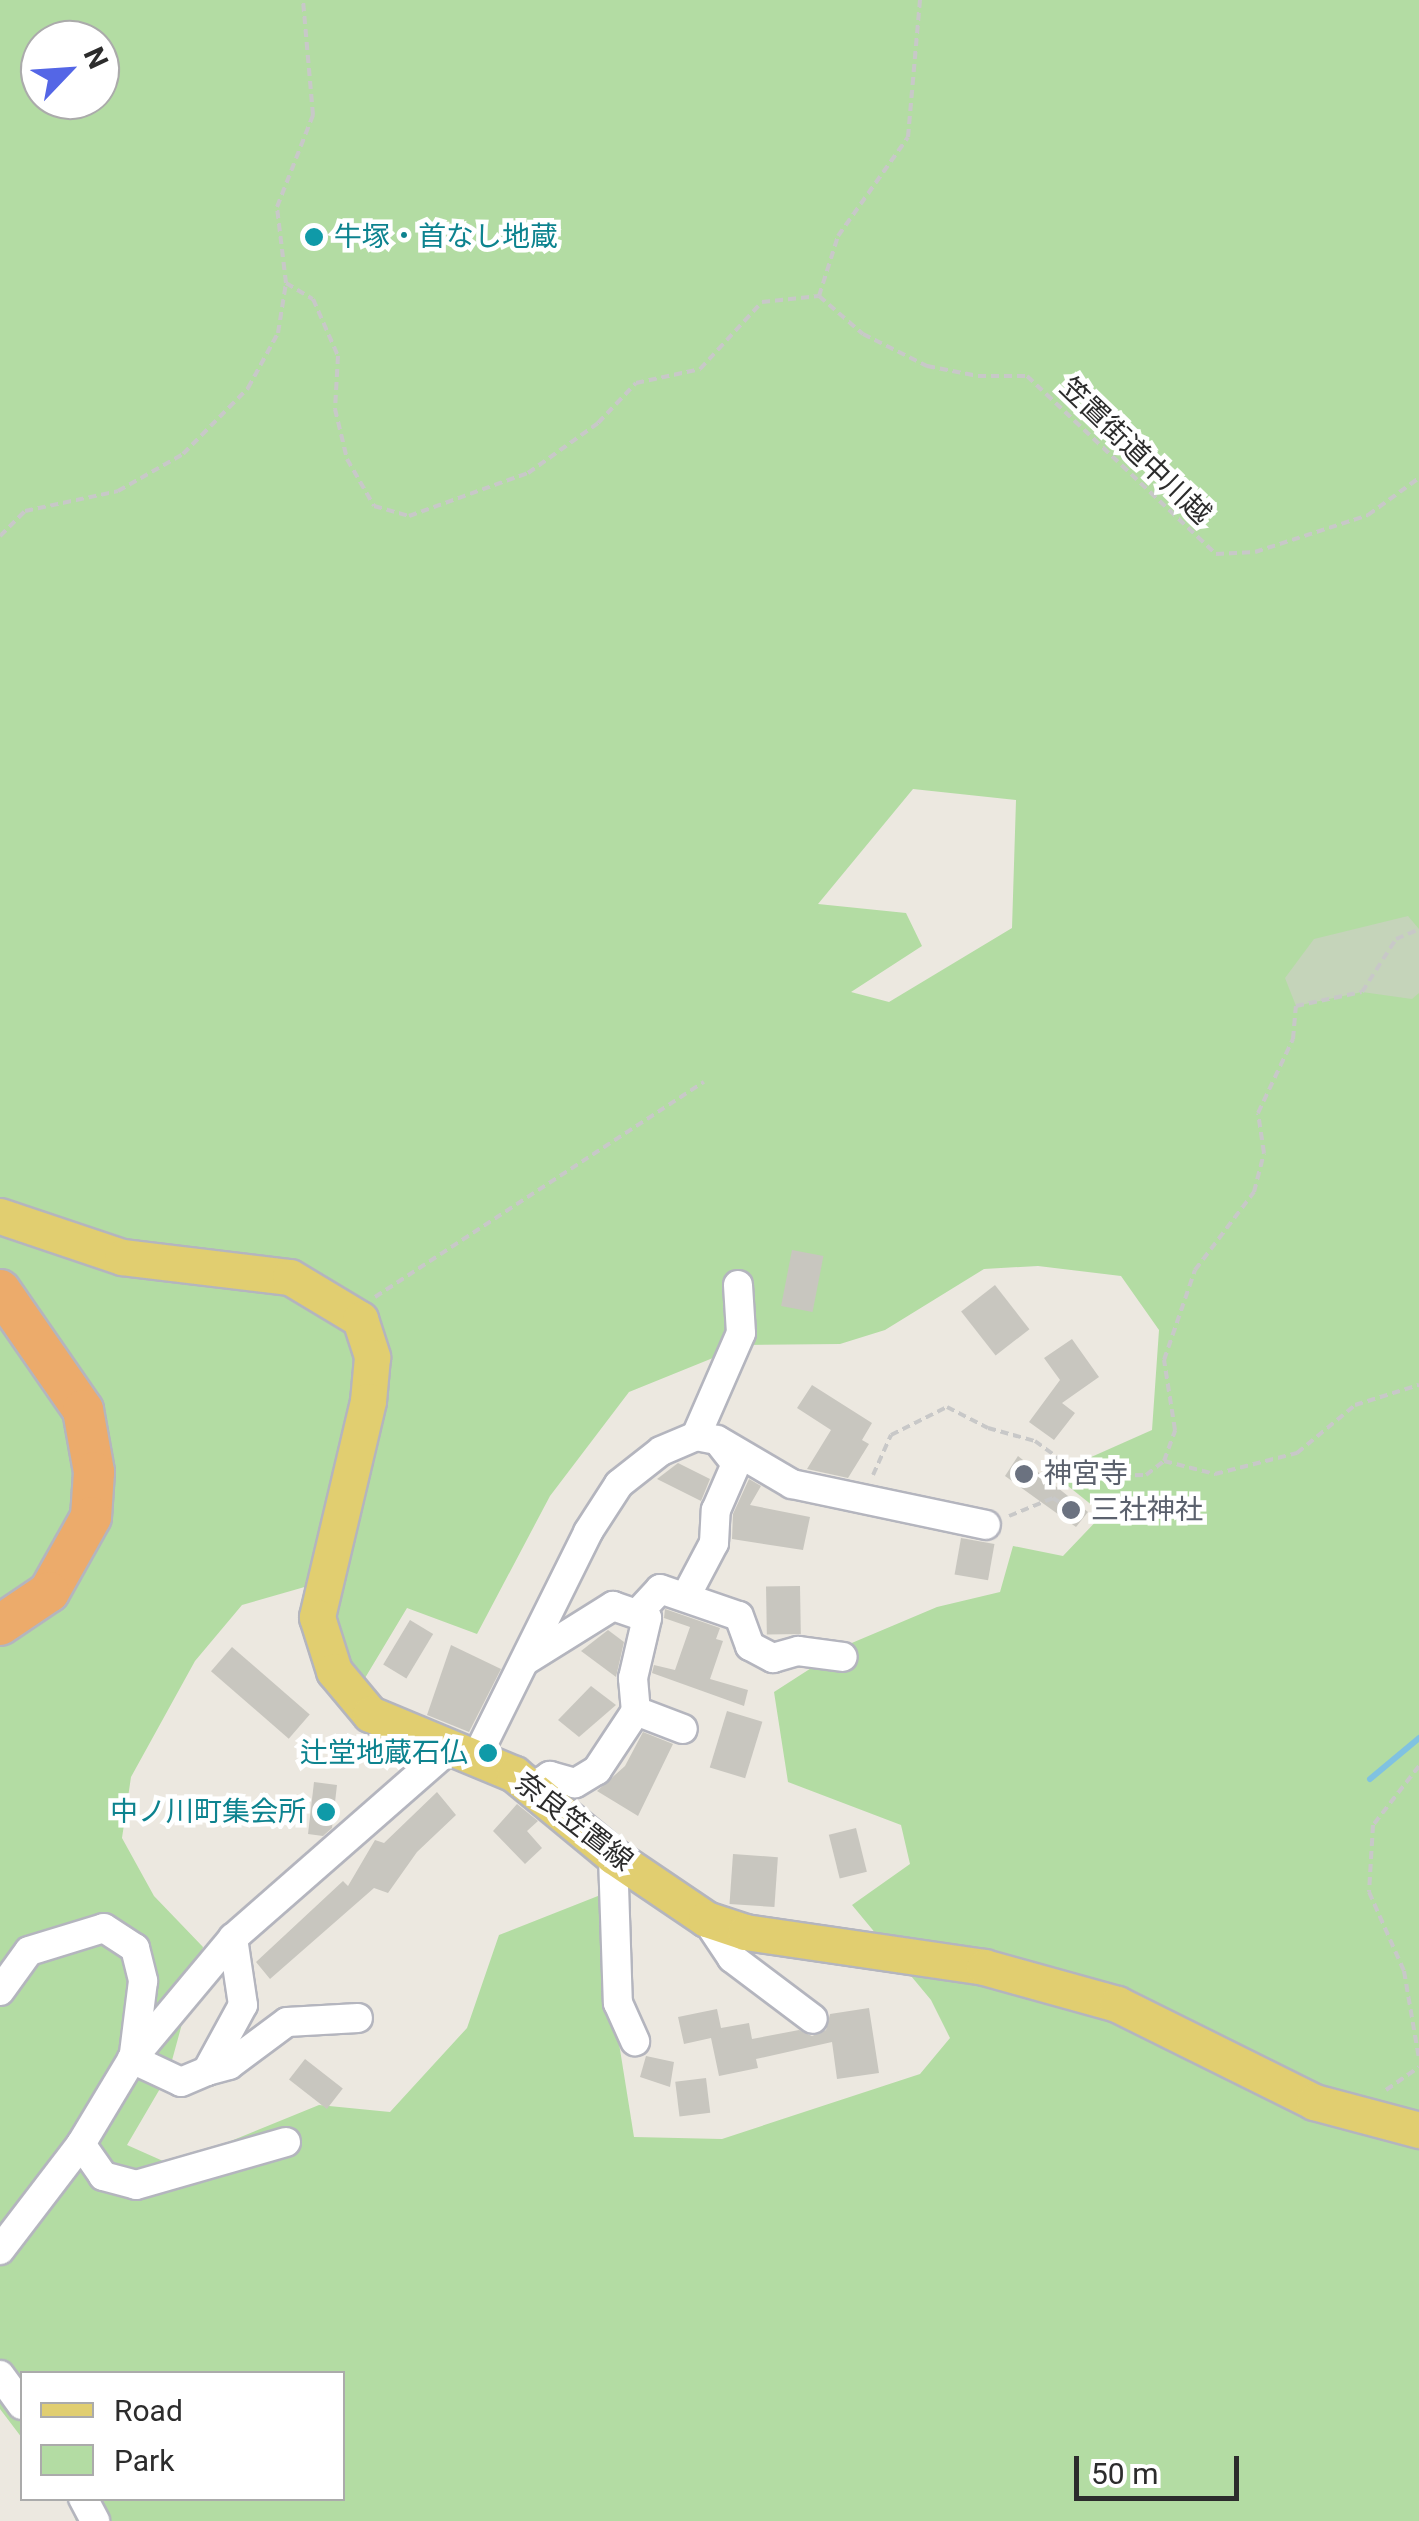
<!DOCTYPE html>
<meta charset="utf-8">
<style>
body{margin:0}
#map{position:relative;width:1419px;height:2521px;overflow:hidden;background:#ece8e0;font-family:Roboto,"Noto Sans JP",sans-serif}
div>[style]{position:absolute}
[style*='--x']{left:calc(var(--x)*1px);top:calc(var(--y)*1px);width:calc(var(--w)*1px);rotate:calc(var(--a)*1deg)}
.green>*{inset:0;background:#b3dca3}
.cemetery>*{inset:0;background:#c5d4ba}
.stream>*{height:6px;margin:-3px;padding:0 3px;transform-origin:3px;border-radius:3px;background:#80c2e1}
.building>*{inset:0;background:#c8c6bf;transform-origin:0 0}
.path>*{height:4px;margin-top:-2px;transform-origin:0;background:repeating-linear-gradient(90deg,#c8c8c8 0 8px,transparent 0 13px)}
.roads{filter:drop-shadow(2px 0 #b4b5be) drop-shadow(-2px 0 #b4b5be) drop-shadow(0 2px #b4b5be) drop-shadow(0 -2px #b4b5be)}
.minor>*{height:28px;margin:-14px;padding:0 14px;transform-origin:14px;border-radius:14px;background:#fff}
.major>*{height:35px;margin:-17.5px;padding:0 17.5px;transform-origin:17.5px;border-radius:17.5px;background:#e1ce70}
.highway>*{height:40px;margin:-20px;padding:0 20px;transform-origin:20px;border-radius:20px;background:#ecab6b}
.dots>*{width:28px;height:28px;translate:-50% -50%;box-sizing:border-box;border:5px solid #fff;border-radius:50%}
span{translate:-50% -50%;white-space:nowrap;text-align:center;line-height:1.15;-webkit-text-stroke:9px #fff;paint-order:stroke}
.culture-label{font-size:28px;color:#0d838f}
.left{translate:0 -50%;text-align:left}
.right{translate:-100% -50%;text-align:right}
.street-label{font-size:28px;color:#2c2c2c}
.worship-label{font-size:28px;color:#5b616d}
.legend{position:absolute;left:20px;top:2371px;width:325px;height:130px;box-sizing:border-box;background:#fff;border:2px solid #ababab;margin:0;padding:12px 18px;list-style:none;font-size:30px;color:#2c2c2c}
.legend li{display:flex;align-items:center;gap:20px;height:50px}
.legend b{width:50px;border:2px solid #ababab}
.north{position:absolute;left:20px;top:20px;width:100px;height:100px;box-sizing:border-box;background:#fff;border:2px solid #ababab;border-radius:50%;rotate:65deg;font-size:28px;font-weight:700;line-height:40px;text-align:center;color:#2c2c2c}
.north::after{content:'';display:block;margin:auto;width:35px;height:45px;background:#5466e6;clip-path:polygon(50% 0,100% 100%,50% 72%,0 100%)}
.scale{position:absolute;left:1074px;top:2456px;width:165px;height:45px;box-sizing:border-box;border:5px solid #2c2c2c;border-top:0;padding-left:12px;font-size:30px;line-height:35px;white-space:nowrap;color:#2c2c2c;-webkit-text-stroke:8px #fff;paint-order:stroke}
</style>
<div id="map">
<div class="green">
<div style="clip-path:polygon(evenodd,0 0,1419px 0,1419px 2521px,76px 2521px,67px 2499px,342px 2498px,342px 2374px,22px 2374px,22px 2438px,0 2409px,0 0,40px 40px,100px 40px,100px 100px,40px 100px,40px 40px,0 0,913px 789px,1016px 800px,1012px 928px,889px 1002px,851px 992px,922px 946px,906px 913px,818px 904px,913px 789px,0 0,1038px 1266px,1121px 1276px,1159px 1330px,1152px 1430px,1089px 1458px,1063px 1482px,1103px 1514px,1063px 1556px,1013px 1546px,1000px 1592px,937px 1607px,847px 1645px,774px 1692px,788px 1782px,901px 1825px,910px 1864px,852px 1905px,931px 2000px,950px 2038px,920px 2074px,722px 2139px,634px 2137px,618px 2037px,622px 1939px,603px 1894px,499px 1935px,467px 2028px,390px 2112px,319px 2105px,172px 2165px,127px 2145px,168px 2075px,203px 1947px,154px 1896px,122px 1838px,131px 1777px,195px 1661px,242px 1605px,336px 1578px,335px 1644px,362px 1683px,407px 1608px,477px 1634px,550px 1496px,629px 1392px,745px 1345px,840px 1344px,885px 1330px,984px 1269px,1038px 1266px)"></div>
</div>
<div class="cemetery">
<div style="clip-path:polygon(1408px 916px,1419px 929px,1419px 993px,1412px 999px,1362px 992px,1296px 1006px,1285px 978px,1314px 939px)"></div>
</div>
<div class="stream">
<div style="--x:1370;--y:1779;--w:64;--a:-39.9"></div>
</div>
<div class="building">
<div style="left:792px;top:1250px;width:32px;height:57px;rotate:11deg"></div>
<div style="left:995px;top:1285px;width:56px;height:43px;rotate:52deg"></div>
<div style="clip-path:polygon(1072px 1339px,1099px 1377px,1062px 1403px,1075px 1413px,1054px 1440px,1029px 1422px,1060px 1380px,1044px 1358px)"></div>
<div style="clip-path:polygon(812px 1385px,872px 1423px,862px 1440px,869px 1444px,848px 1478px,807px 1469px,831px 1430px,797px 1408px)"></div>
<div style="clip-path:polygon(1018px 1456px,1088px 1512px,1076px 1527px,1005px 1476px)"></div>
<div style="clip-path:polygon(678px 1463px,710px 1479px,701px 1501px,657px 1479px)"></div>
<div style="clip-path:polygon(749px 1479px,761px 1486px,750px 1505px,810px 1517px,803px 1550px,732px 1539px,733px 1514px)"></div>
<div style="left:961px;top:1538px;width:34px;height:37px;rotate:10deg"></div>
<div style="left:800px;top:1586px;width:48px;height:34px;rotate:89deg"></div>
<div style="clip-path:polygon(665px 1609px,720px 1628px,716px 1639px,723px 1641px,710px 1679px,748px 1690px,744px 1706px,652px 1673px,654px 1665px,675px 1670px,690px 1627px,664px 1618px)"></div>
<div style="left:410px;top:1620px;width:27px;height:52px;rotate:31deg"></div>
<div style="clip-path:polygon(608px 1630px,624px 1642px,616px 1677px,581px 1651px)"></div>
<div style="clip-path:polygon(451px 1645px,501px 1669px,469px 1732px,427px 1715px)"></div>
<div style="left:232px;top:1647px;width:103px;height:32px;rotate:41deg"></div>
<div style="clip-path:polygon(591px 1686px,616px 1705px,579px 1737px,558px 1720px)"></div>
<div style="left:727px;top:1711px;width:37px;height:59px;rotate:17deg"></div>
<div style="clip-path:polygon(643px 1732px,673px 1744px,638px 1816px,597px 1791px,625px 1766px)"></div>
<div style="clip-path:polygon(314px 1782px,337px 1785px,332px 1828px,323px 1836px,308px 1834px)"></div>
<div style="clip-path:polygon(437px 1792px,456px 1815px,417px 1852px,388px 1893px,374px 1888px,270px 1979px,256px 1962px,343px 1881px,348px 1886px,375px 1840px,384px 1843px)"></div>
<div style="clip-path:polygon(517px 1804px,538px 1821px,527px 1831px,542px 1848px,525px 1864px,493px 1831px)"></div>
<div style="left:856px;top:1828px;width:45px;height:28px;rotate:76deg"></div>
<div style="left:733px;top:1854px;width:45px;height:50px;rotate:4deg"></div>
<div style="clip-path:polygon(869px 2008px,879px 2073px,837px 2079px,832px 2042px,756px 2059px,758px 2068px,719px 2076px,711px 2038px,684px 2044px,678px 2017px,717px 2009px,721px 2028px,749px 2023px,752px 2039px,799px 2030px,812px 2036px,826px 2030px,830px 2014px)"></div>
<div style="clip-path:polygon(646px 2056px,674px 2062px,670px 2087px,640px 2077px)"></div>
<div style="left:305px;top:2059px;width:48px;height:26px;rotate:38deg"></div>
<div style="left:706px;top:2078px;width:35px;height:31px;rotate:83deg"></div>
</div>
<div class="path">
<div style="--x:286;--y:283;--w:31;--a:31"></div>
<div style="--x:313;--y:299;--w:62;--a:66.3"></div>
<div style="--x:338;--y:356;--w:53;--a:93.2"></div>
<div style="--x:335;--y:409;--w:51;--a:76.5"></div>
<div style="--x:347;--y:459;--w:54;--a:60.1"></div>
<div style="--x:374;--y:506;--w:36;--a:16"></div>
<div style="--x:409;--y:516;--w:127;--a:-19.9"></div>
<div style="--x:528;--y:473;--w:86;--a:-35.5"></div>
<div style="--x:598;--y:423;--w:55;--a:-46.5"></div>
<div style="--x:636;--y:383;--w:66;--a:-12.3"></div>
<div style="--x:700;--y:369;--w:91;--a:-47.2"></div>
<div style="--x:762;--y:302;--w:57;--a:-6"></div>
<div style="--x:819;--y:296;--w:58;--a:40.8"></div>
<div style="--x:863;--y:334;--w:72;--a:26.6"></div>
<div style="--x:927;--y:366;--w:52;--a:11.1"></div>
<div style="--x:978;--y:376;--w:49;--a:0"></div>
<div style="--x:1027;--y:376;--w:260;--a:43.3"></div>
<div style="--x:1216;--y:554;--w:39;--a:-3"></div>
<div style="--x:1255;--y:552;--w:119;--a:-18.1"></div>
<div style="--x:1368;--y:515;--w:63;--a:-36"></div>
<div style="--x:819;--y:296;--w:63;--a:-72.4"></div>
<div style="--x:838;--y:236;--w:121;--a:-54.7"></div>
<div style="--x:908;--y:137;--w:138;--a:-85"></div>
<div style="--x:0;--y:536;--w:35;--a:-45"></div>
<div style="--x:25;--y:511;--w:95;--a:-12.1"></div>
<div style="--x:118;--y:491;--w:75;--a:-29.6"></div>
<div style="--x:183;--y:454;--w:93;--a:-45.4"></div>
<div style="--x:248;--y:388;--w:63;--a:-61.4"></div>
<div style="--x:278;--y:333;--w:51;--a:-80.9"></div>
<div style="--x:286;--y:283;--w:77;--a:-96.8"></div>
<div style="--x:277;--y:207;--w:99;--a:-68.6"></div>
<div style="--x:313;--y:115;--w:115;--a:-95"></div>
<div style="--x:375;--y:1297;--w:393;--a:-33.2"></div>
<div style="--x:1164;--y:1461;--w:53;--a:14.3"></div>
<div style="--x:1215;--y:1474;--w:85;--a:-14.4"></div>
<div style="--x:1297;--y:1453;--w:75;--a:-39.6"></div>
<div style="--x:1355;--y:1405;--w:67;--a:-17.4"></div>
<div style="--x:873;--y:1475;--w:44;--a:-65.8"></div>
<div style="--x:891;--y:1435;--w:63;--a:-26.6"></div>
<div style="--x:947;--y:1407;--w:46;--a:27.1"></div>
<div style="--x:988;--y:1428;--w:49;--a:15.5"></div>
<div style="--x:1035;--y:1441;--w:59;--a:36.1"></div>
<div style="--x:1083;--y:1476;--w:63;--a:-0.9"></div>
<div style="--x:1146;--y:1475;--w:23;--a:-38"></div>
<div style="--x:1164;--y:1461;--w:33;--a:-70"></div>
<div style="--x:1175;--y:1430;--w:71;--a:-98.9"></div>
<div style="--x:1164;--y:1360;--w:95;--a:-71"></div>
<div style="--x:1195;--y:1270;--w:98;--a:-52.9"></div>
<div style="--x:1254;--y:1192;--w:40;--a:-75.6"></div>
<div style="--x:1264;--y:1153;--w:40;--a:-98.5"></div>
<div style="--x:1258;--y:1113;--w:82;--a:-64.7"></div>
<div style="--x:1293;--y:1039;--w:33;--a:-85"></div>
<div style="--x:1296;--y:1006;--w:67;--a:-12"></div>
<div style="--x:1362;--y:992;--w:63;--a:-57.3"></div>
<div style="--x:1396;--y:939;--w:25;--a:-23"></div>
<div style="--x:1009;--y:1516;--w:48;--a:-22.2"></div>
<div style="--x:1053;--y:1498;--w:7;--a:34"></div>
<div style="--x:1419;--y:1766;--w:75;--a:127.9"></div>
<div style="--x:1373;--y:1825;--w:67;--a:93.4"></div>
<div style="--x:1369;--y:1892;--w:86;--a:66.1"></div>
<div style="--x:1404;--y:1971;--w:89;--a:80.3"></div>
<div style="--x:1386;--y:2090;--w:40;--a:-34.9"></div>
</div>
<div class="roads">
<div class="minor">
<div style="--x:696;--y:1436;--w:112;--a:-66.4"></div>
<div style="--x:741;--y:1333;--w:48;--a:-93.6"></div>
<div style="--x:686;--y:1596;--w:60;--a:-62.2"></div>
<div style="--x:714;--y:1543;--w:33;--a:-87"></div>
<div style="--x:716;--y:1510;--w:50;--a:-66.5"></div>
<div style="--x:736;--y:1464;--w:29;--a:-128"></div>
<div style="--x:637;--y:1614;--w:34;--a:-47"></div>
<div style="--x:660;--y:1589;--w:83;--a:18.9"></div>
<div style="--x:739;--y:1616;--w:32;--a:70"></div>
<div style="--x:750;--y:1646;--w:26;--a:28"></div>
<div style="--x:773;--y:1658;--w:26;--a:-16"></div>
<div style="--x:798;--y:1651;--w:45;--a:7.6"></div>
<div style="--x:525;--y:1661;--w:104;--a:-32"></div>
<div style="--x:613;--y:1606;--w:36;--a:19"></div>
<div style="--x:647;--y:1618;--w:62;--a:103.1"></div>
<div style="--x:633;--y:1678;--w:33;--a:85"></div>
<div style="--x:636;--y:1711;--w:71;--a:123.5"></div>
<div style="--x:597;--y:1770;--w:26;--a:149"></div>
<div style="--x:575;--y:1783;--w:26;--a:-164"></div>
<div style="--x:550;--y:1776;--w:20;--a:147"></div>
<div style="--x:636;--y:1711;--w:50;--a:21"></div>
<div style="--x:478;--y:1754;--w:248;--a:-63.6"></div>
<div style="--x:588;--y:1532;--w:57;--a:-57.1"></div>
<div style="--x:619;--y:1484;--w:53;--a:-38.2"></div>
<div style="--x:661;--y:1451;--w:38;--a:-23"></div>
<div style="--x:696;--y:1436;--w:21;--a:11"></div>
<div style="--x:717;--y:1440;--w:87;--a:30.4"></div>
<div style="--x:792;--y:1484;--w:198;--a:11.9"></div>
<div style="--x:613;--y:1856;--w:147;--a:88.1"></div>
<div style="--x:618;--y:2003;--w:42;--a:65.9"></div>
<div style="--x:706;--y:1919;--w:47;--a:56.3"></div>
<div style="--x:732;--y:1958;--w:101;--a:37"></div>
<div style="--x:0;--y:1991;--w:49;--a:-54.1"></div>
<div style="--x:29;--y:1951;--w:78;--a:-17"></div>
<div style="--x:104;--y:1928;--w:37;--a:33"></div>
<div style="--x:135;--y:1948;--w:34;--a:76"></div>
<div style="--x:143;--y:1981;--w:73;--a:97.1"></div>
<div style="--x:132;--y:2059;--w:54;--a:25.1"></div>
<div style="--x:181;--y:2082;--w:28;--a:-23"></div>
<div style="--x:207;--y:2071;--w:75;--a:-61.4"></div>
<div style="--x:243;--y:2005;--w:68;--a:-98.5"></div>
<div style="--x:207;--y:2071;--w:23;--a:-15"></div>
<div style="--x:229;--y:2065;--w:72;--a:-36.6"></div>
<div style="--x:287;--y:2022;--w:71;--a:-3.2"></div>
<div style="--x:81;--y:2144;--w:39;--a:55"></div>
<div style="--x:103;--y:2176;--w:34;--a:15"></div>
<div style="--x:136;--y:2185;--w:156;--a:-16"></div>
<div style="--x:0;--y:2250;--w:133;--a:-52.6"></div>
<div style="--x:81;--y:2144;--w:99;--a:-59"></div>
<div style="--x:132;--y:2059;--w:158;--a:-50.1"></div>
<div style="--x:233;--y:1938;--w:291;--a:-41.2"></div>
<div style="--x:0;--y:2375;--w:37;--a:54"></div>
<div style="--x:83;--y:2498;--w:26;--a:62"></div>
</div>
<div class="major">
<div style="--x:0;--y:1216;--w:129;--a:18.6"></div>
<div style="--x:122;--y:1257;--w:169;--a:6.8"></div>
<div style="--x:290;--y:1277;--w:82;--a:31"></div>
<div style="--x:360;--y:1319;--w:40;--a:72"></div>
<div style="--x:372;--y:1357;--w:44;--a:95.2"></div>
<div style="--x:368;--y:1401;--w:222;--a:103.3"></div>
<div style="--x:317;--y:1617;--w:57;--a:72.5"></div>
<div style="--x:334;--y:1671;--w:56;--a:50.1"></div>
<div style="--x:370;--y:1714;--w:156;--a:22.6"></div>
<div style="--x:514;--y:1774;--w:129;--a:39.6"></div>
<div style="--x:613;--y:1856;--w:112;--a:34.1"></div>
<div style="--x:706;--y:1919;--w:41;--a:18.4"></div>
<div style="--x:745;--y:1932;--w:242;--a:8.3"></div>
<div style="--x:984;--y:1967;--w:138;--a:15.5"></div>
<div style="--x:1117;--y:2004;--w:220;--a:26.4"></div>
<div style="--x:1314;--y:2102;--w:109;--a:14.9"></div>
</div>
<div class="highway">
<div style="--x:0;--y:1290;--w:146;--a:55.3"></div>
<div style="--x:83;--y:1410;--w:63;--a:79.9"></div>
<div style="--x:94;--y:1472;--w:45;--a:93.8"></div>
<div style="--x:91;--y:1517;--w:86;--a:119.2"></div>
<div style="--x:49;--y:1592;--w:59;--a:146"></div>
</div>
</div>
<div class="dots">
<div style="left:314px;top:237px;background:#0f9aa8"></div>
<div style="left:1024px;top:1474px;background:#6b7280"></div>
<div style="left:1071px;top:1510px;background:#6b7280"></div>
<div style="left:488px;top:1753px;background:#0f9aa8"></div>
<div style="left:326px;top:1812px;background:#0f9aa8"></div>
</div>
<div class="culture-label">
<span class="left" style="left:334px;top:237px">牛塚・首なし地蔵</span>
<span class="right" style="left:468px;top:1753px">辻堂地蔵石仏</span>
<span class="right" style="left:306px;top:1812px">中ノ川町集会所</span>
</div>
<div class="street-label">
<span style="left:1135px;top:451px;rotate:44deg">笠置街道中川越</span>
<span style="left:574px;top:1822px;rotate:38deg">奈良笠置線</span>
</div>
<div class="worship-label">
<span class="left" style="left:1044px;top:1474px">神宮寺</span>
<span class="left" style="left:1091px;top:1510px">三社神社</span>
</div>
<ul class="legend">
<li><b style="height:12px;background:#e1ce70"></b>Road</li>
<li><b style="height:28px;background:#b3dca3"></b>Park</li>
</ul>
<div class="north">N</div>
<div class="scale">50 m</div>
</div>
